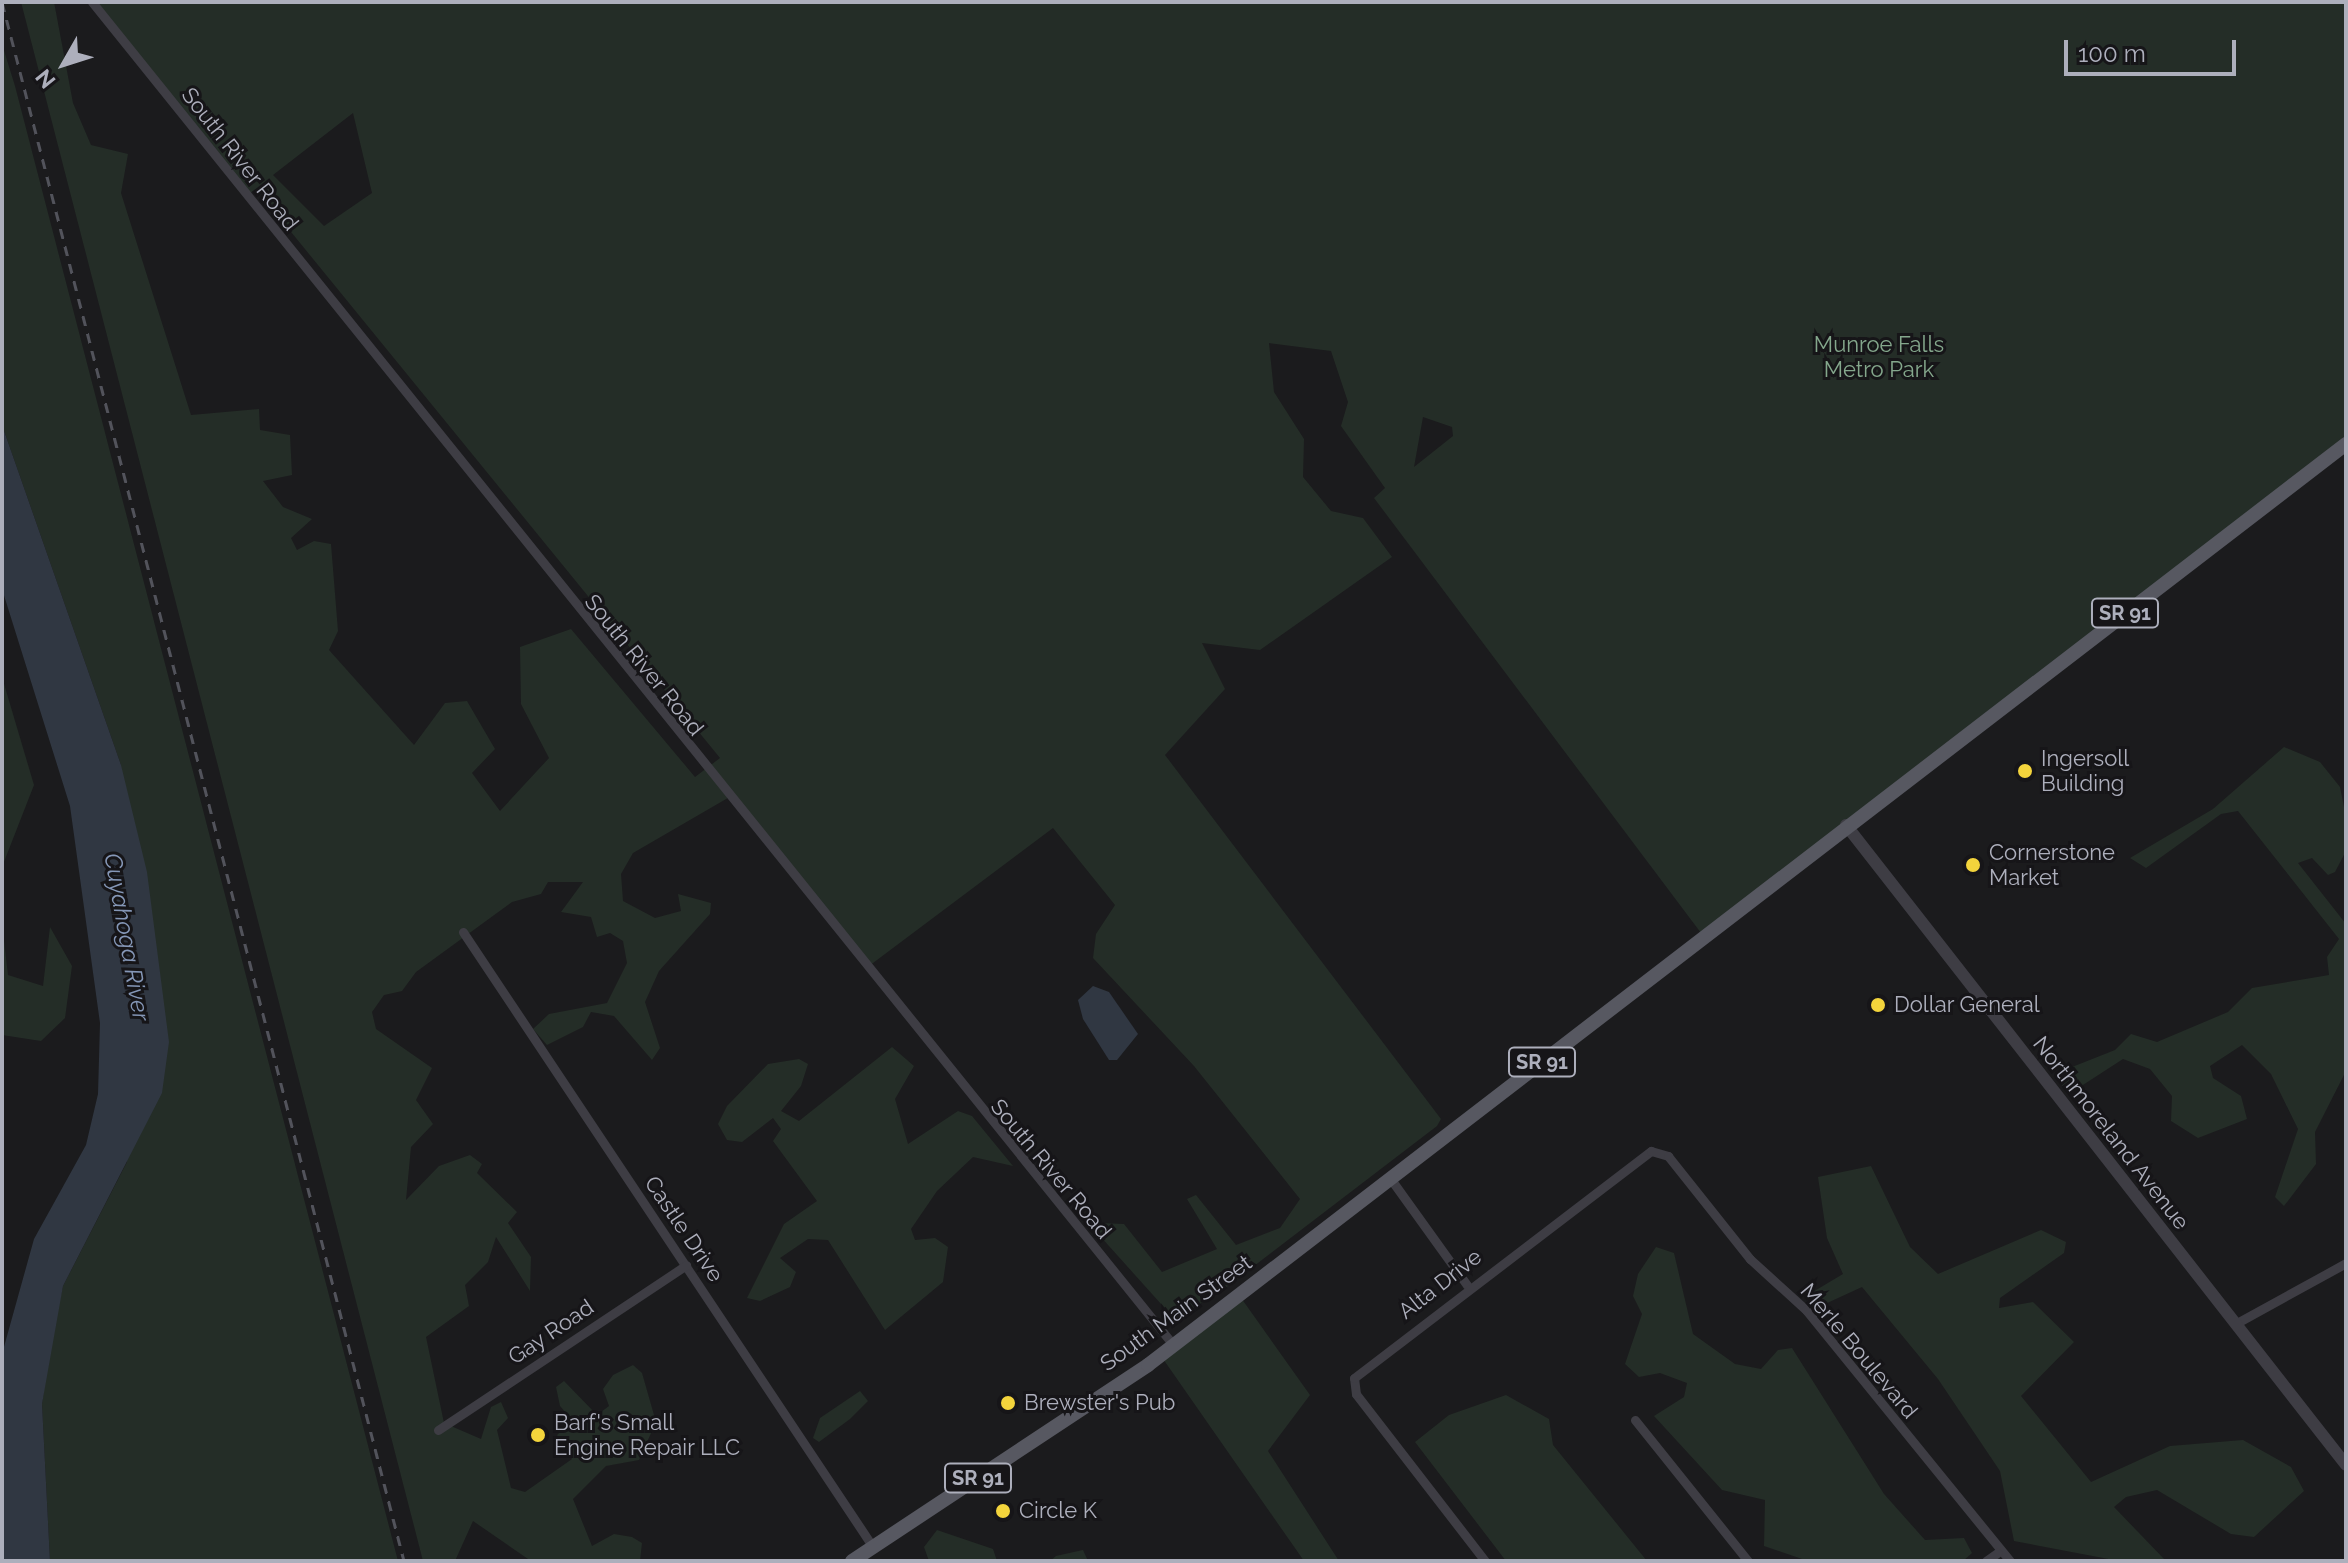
<!DOCTYPE html>
<style>
body{margin:0}
#map{position:relative;width:2348px;height:1563px;overflow:hidden;background:#1b1b1d;font-family:Raleway,sans-serif}
div>[style]{position:absolute}
[style*='--x']{left:calc(var(--x)*1px);top:calc(var(--y)*1px);width:calc(var(--w)*1px);rotate:calc(var(--a)*1deg)}
.green>*{inset:0;background:#242d27}
.water>*{inset:0;background:#303742}
.minor>*{height:9px;margin:-4.5px;padding:0 4.5px;transform-origin:4.5px;border-radius:4.5px;background:#3e3d44}
.tertiary>*{height:12px;margin:-6px;padding:0 6px;transform-origin:6px;border-radius:6px;background:#3e3d44}
.primary>*{height:14px;margin:-7px;padding:0 7px;transform-origin:7px;border-radius:7px;background:#575861}
.rail>*{height:3px;margin-top:-1.5px;transform-origin:0;background:repeating-linear-gradient(90deg,#52535b 0 10px,transparent 0 18px)}
.dots>*{width:22px;height:22px;translate:-50% -50%;box-sizing:border-box;border:4px solid #161518;border-radius:50%}
span{translate:-50% -50%;white-space:nowrap;text-align:center;line-height:1.15;-webkit-text-stroke:6px #161518;paint-order:stroke}
.shield-label span{padding:2px 6px;background:#161518;border:2px solid;border-radius:6px;-webkit-text-stroke-width:0}
.shield-label{font-size:20px;color:#adafbc;font-weight:700}
.street-label{font-size:22px;color:#adafbc}
.park-label{font-size:22px;color:#84a78c}
.poi-label{font-size:22px;color:#adafbc}
.left{translate:0 -50%;text-align:left}
.water-label{font-size:24px;color:#8597b7;font-style:italic}
.frame{position:absolute;inset:0;border:4px solid #adafbc;pointer-events:none}
.north{position:absolute;left:24px;top:24px;width:80px;height:80px;-webkit-text-stroke:6px #161518;paint-order:stroke;rotate:231deg;font-size:22px;font-weight:700;line-height:32px;text-align:center;color:#adafbc}
.north::after{content:'';display:block;margin:auto;width:28px;height:36px;background:#adafbc;clip-path:polygon(50% 0,100% 100%,50% 72%,0 100%)}
.scale{position:absolute;left:2064px;top:40px;width:172px;height:36px;box-sizing:border-box;border:4px solid #adafbc;border-top:0;padding-left:10px;font-size:24px;line-height:28px;white-space:nowrap;color:#adafbc;-webkit-text-stroke:6px #161518;paint-order:stroke}
</style>
<div id="map">
<div class="green">
<div style="clip-path:polygon(evenodd,21px 2px,54px 2px,73px 103px,91px 145px,128px 154px,121px 193px,191px 415px,259px 409px,260px 430px,290px 435px,292px 475px,263px 481px,283px 507px,312px 519px,291px 538px,297px 550px,314px 541px,331px 544px,338px 631px,329px 650px,414px 745px,445px 703px,467px 701px,495px 749px,472px 773px,500px 811px,549px 758px,521px 704px,520px 647px,571px 629px,695px 777px,720px 758px,256px 189px,246px 196px,92px 2px,2346px 2px,2346px 444px,1704px 937px,1374px 498px,1385px 488px,1341px 426px,1348px 402px,1331px 351px,1269px 343px,1274px 392px,1304px 439px,1303px 477px,1331px 511px,1363px 518px,1392px 557px,1260px 650px,1202px 643px,1225px 689px,1165px 755px,1441px 1119px,1437px 1126px,1224px 1289px,1182px 1315px,1170px 1314px,1100px 1236px,1100px 1223px,1124px 1224px,1162px 1272px,1217px 1249px,1187px 1199px,1196px 1195px,1236px 1245px,1280px 1228px,1300px 1199px,1194px 1066px,1093px 958px,1096px 934px,1115px 905px,1053px 828px,869px 966px,733px 795px,633px 853px,621px 874px,623px 901px,655px 918px,681px 911px,678px 894px,711px 903px,710px 914px,659px 971px,645px 1002px,660px 1048px,652px 1060px,614px 1016px,591px 1012px,583px 1027px,547px 1045px,533px 1029px,549px 1014px,607px 1003px,627px 963px,623px 941px,610px 933px,597px 937px,591px 917px,561px 912px,583px 882px,548px 882px,541px 894px,512px 902px,416px 972px,402px 991px,384px 995px,372px 1012px,376px 1029px,432px 1068px,416px 1100px,433px 1124px,411px 1147px,406px 1200px,439px 1166px,470px 1155px,482px 1164px,477px 1173px,517px 1212px,508px 1223px,531px 1257px,530px 1291px,496px 1237px,488px 1262px,465px 1285px,469px 1306px,426px 1337px,444px 1423px,481px 1439px,491px 1407px,501px 1402px,508px 1418px,497px 1430px,511px 1488px,525px 1492px,572px 1459px,557px 1435px,572px 1420px,560px 1406px,556px 1387px,564px 1381px,597px 1415px,609px 1406px,603px 1389px,613px 1375px,633px 1365px,642px 1373px,656px 1422px,639px 1460px,606px 1466px,573px 1499px,592px 1546px,614px 1534px,632px 1537px,642px 1543px,640px 1561px,531px 1561px,473px 1521px,455px 1561px,423px 1561px,21px 2px,353px 113px,372px 193px,324px 226px,273px 175px,353px 113px,21px 2px,1423px 417px,1452px 427px,1453px 436px,1414px 467px,1423px 417px)"></div>
<div style="clip-path:polygon(2px 44px,15px 86px,398px 1561px,50px 1561px,42px 1404px,51px 1339px,63px 1286px,127px 1162px,121px 765px,2px 425px)"></div>
<div style="clip-path:polygon(2px 677px,34px 785px,2px 867px)"></div>
<div style="clip-path:polygon(2284px 747px,2320px 762px,2340px 787px,2346px 817px,2346px 851px,2335px 872px,2328px 875px,2312px 858px,2298px 863px,2346px 924px,2346px 1071px,2315px 1132px,2316px 1164px,2284px 1206px,2275px 1197px,2298px 1129px,2271px 1074px,2242px 1045px,2210px 1066px,2213px 1078px,2241px 1096px,2247px 1119px,2198px 1138px,2171px 1121px,2172px 1096px,2150px 1069px,2123px 1059px,2069px 1094px,2060px 1084px,2067px 1069px,2115px 1050px,2131px 1034px,2157px 1042px,2228px 1012px,2252px 988px,2329px 975px,2327px 957px,2339px 939px,2238px 811px,2221px 814px,2146px 868px,2130px 858px,2213px 809px)"></div>
<div style="clip-path:polygon(2px 923px,8px 975px,43px 986px,50px 927px,72px 966px,65px 1018px,41px 1041px,2px 1035px)"></div>
<div style="clip-path:polygon(892px 1047px,914px 1066px,895px 1099px,908px 1144px,958px 1111px,972px 1116px,1013px 1166px,973px 1157px,937px 1191px,911px 1229px,915px 1240px,935px 1238px,948px 1247px,943px 1282px,885px 1330px,828px 1240px,808px 1239px,780px 1258px,796px 1272px,790px 1287px,760px 1301px,747px 1298px,784px 1224px,817px 1201px,773px 1141px,781px 1129px,773px 1118px,742px 1142px,727px 1140px,718px 1124px,727px 1106px,768px 1064px,799px 1059px,808px 1064px,801px 1086px,781px 1111px,799px 1121px)"></div>
<div style="clip-path:polygon(1871px 1166px,1910px 1247px,1938px 1274px,2041px 1230px,2066px 1242px,2064px 1253px,2000px 1298px,1999px 1308px,2033px 1302px,2074px 1342px,2021px 1396px,2091px 1482px,2170px 1446px,2243px 1440px,2291px 1467px,2304px 1491px,2254px 1537px,2231px 1534px,2157px 1490px,2126px 1497px,2114px 1507px,2166px 1561px,2119px 1561px,2014px 1541px,2000px 1471px,1938px 1379px,1862px 1287px,1825px 1304px,1811px 1293px,1843px 1274px,1827px 1238px,1818px 1177px)"></div>
<div style="clip-path:polygon(1656px 1247px,1674px 1253px,1693px 1334px,1735px 1364px,1761px 1369px,1778px 1350px,1792px 1348px,1884px 1494px,1925px 1540px,1964px 1538px,1972px 1553px,1963px 1561px,1808px 1561px,1764px 1546px,1765px 1500px,1722px 1490px,1654px 1416px,1684px 1397px,1687px 1383px,1660px 1373px,1639px 1377px,1625px 1364px,1642px 1314px,1633px 1296px,1638px 1274px)"></div>
<div style="clip-path:polygon(1239px 1295px,1310px 1395px,1268px 1451px,1339px 1561px,1304px 1561px,1161px 1356px)"></div>
<div style="clip-path:polygon(860px 1391px,868px 1401px,850px 1419px,819px 1442px,813px 1438px,820px 1418px)"></div>
<div style="clip-path:polygon(1506px 1395px,1549px 1419px,1553px 1445px,1647px 1561px,1506px 1561px,1415px 1442px,1449px 1415px)"></div>
<div style="clip-path:polygon(937px 1530px,993px 1549px,997px 1561px,929px 1561px,924px 1547px)"></div>
<div style="clip-path:polygon(1083px 1550px,1088px 1561px,1050px 1561px,1056px 1556px)"></div>
</div>
<div class="water">
<div style="clip-path:polygon(2px 425px,121px 765px,147px 872px,169px 1042px,162px 1093px,63px 1286px,42px 1404px,50px 1561px,2px 1561px,2px 1354px,34px 1239px,86px 1145px,98px 1094px,100px 1023px,70px 806px,2px 589px)"></div>
<div style="clip-path:polygon(1093px 986px,1109px 992px,1138px 1034px,1117px 1060px,1109px 1060px,1083px 1019px,1078px 1000px)"></div>
</div>
<div class="minor">
<div style="--x:92;--y:2;--w:1725;--a:51.16"></div>
<div style="--x:463;--y:932;--w:739;--a:56.31"></div>
<div style="--x:1390;--y:1178;--w:132;--a:54.3"></div>
<div style="--x:2235;--y:1324;--w:127;--a:-28.8"></div>
<div style="--x:1635;--y:1420;--w:181;--a:51.3"></div>
<div style="--x:438;--y:1430;--w:298;--a:-33.6"></div>
<div style="--x:1485;--y:1561;--w:211;--a:-127.7"></div>
<div style="--x:1356;--y:1394;--w:16;--a:-97"></div>
<div style="--x:1354;--y:1378;--w:374;--a:-37.4"></div>
<div style="--x:1651;--y:1151;--w:18;--a:16"></div>
<div style="--x:1668;--y:1156;--w:132;--a:51.5"></div>
<div style="--x:1750;--y:1259;--w:76;--a:42.3"></div>
<div style="--x:1806;--y:1310;--w:323;--a:50.9"></div>
<div style="--x:1986;--y:1561;--w:14;--a:-36"></div>
</div>
<div class="tertiary">
<div style="--x:1846;--y:825;--w:812;--a:52"></div>
</div>
<div class="primary">
<div style="--x:852;--y:1561;--w:355;--a:-33.5"></div>
<div style="--x:1148;--y:1365;--w:1511;--a:-37.55"></div>
</div>
<div class="rail">
<div style="--x:2;--y:2;--w:1610;--a:75.54"></div>
</div>
<div class="dots">
<div style="left:2025px;top:771px;background:#f3d43c"></div>
<div style="left:1973px;top:865px;background:#f3d43c"></div>
<div style="left:1878px;top:1005px;background:#f3d43c"></div>
<div style="left:1008px;top:1403px;background:#f3d43c"></div>
<div style="left:538px;top:1435px;background:#f3d43c"></div>
<div style="left:1003px;top:1511px;background:#f3d43c"></div>
</div>
<div class="shield-label">
<span style="left:2125px;top:613px">SR 91</span>
<span style="left:1542px;top:1062px">SR 91</span>
<span style="left:978px;top:1478px">SR 91</span>
</div>
<div class="street-label">
<span style="left:240px;top:159px;rotate:52deg">South River Road</span>
<span style="left:644px;top:665px;rotate:51deg">South River Road</span>
<span style="left:2111px;top:1133px;rotate:52deg">Northmoreland Avenue</span>
<span style="left:1051px;top:1169px;rotate:50deg">South River Road</span>
<span style="left:684px;top:1229px;rotate:56deg">Castle Drive</span>
<span style="left:1440px;top:1284px;rotate:-38deg">Alta Drive</span>
<span style="left:1176px;top:1313px;rotate:-36deg">South Main Street</span>
<span style="left:551px;top:1332px;rotate:-34deg">Gay Road</span>
<span style="left:1859px;top:1351px;rotate:50deg">Merle Boulevard</span>
</div>
<div class="park-label">
<span style="left:1879px;top:357px">Munroe Falls<br>Metro Park</span>
</div>
<div class="poi-label">
<span class="left" style="left:2041px;top:771px">Ingersoll<br>Building</span>
<span class="left" style="left:1989px;top:865px">Cornerstone<br>Market</span>
<span class="left" style="left:1894px;top:1005px">Dollar General</span>
<span class="left" style="left:1024px;top:1403px">Brewster's Pub</span>
<span class="left" style="left:554px;top:1435px">Barf's Small<br>Engine Repair LLC</span>
<span class="left" style="left:1019px;top:1511px">Circle K</span>
</div>
<div class="water-label">
<span style="left:127px;top:937px;rotate:80deg">Cuyahoga River</span>
</div>
<div class="frame"></div>
<div class="north">N</div>
<div class="scale">100 m</div>
</div>
